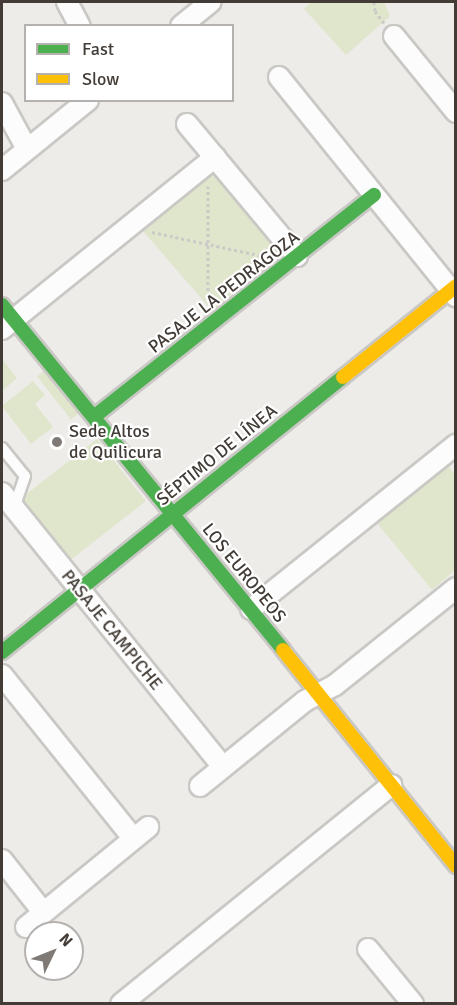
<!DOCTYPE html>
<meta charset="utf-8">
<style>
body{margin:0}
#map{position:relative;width:457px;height:1005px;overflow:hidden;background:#eeece9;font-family:Signika,sans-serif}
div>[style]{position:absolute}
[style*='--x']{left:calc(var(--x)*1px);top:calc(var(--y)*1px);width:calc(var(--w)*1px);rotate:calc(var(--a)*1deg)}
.green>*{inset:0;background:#dfe6cb;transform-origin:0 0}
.path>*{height:3px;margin-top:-1.5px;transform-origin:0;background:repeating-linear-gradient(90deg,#cccac7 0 3px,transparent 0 6px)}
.roads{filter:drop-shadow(2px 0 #cac8c5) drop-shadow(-2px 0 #cac8c5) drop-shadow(0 2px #cac8c5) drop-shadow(0 -2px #cac8c5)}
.lane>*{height:10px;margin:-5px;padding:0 5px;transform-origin:5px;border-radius:5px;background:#fcfcfc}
.street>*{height:20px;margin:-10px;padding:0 10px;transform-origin:10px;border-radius:10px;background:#fcfcfc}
.fast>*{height:14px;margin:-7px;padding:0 7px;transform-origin:7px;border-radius:7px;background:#4caf50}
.slow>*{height:14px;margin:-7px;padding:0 7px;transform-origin:7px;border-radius:7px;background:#ffc107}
.dots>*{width:16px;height:16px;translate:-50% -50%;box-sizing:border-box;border:3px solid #fff;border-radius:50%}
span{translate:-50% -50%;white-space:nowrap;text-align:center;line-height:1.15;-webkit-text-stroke:4.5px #fff;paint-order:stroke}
.street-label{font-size:18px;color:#433c36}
.poi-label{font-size:18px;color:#433c36}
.left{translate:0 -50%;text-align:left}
.frame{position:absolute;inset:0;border:3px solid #433c36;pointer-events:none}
.legend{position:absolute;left:24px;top:24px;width:210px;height:78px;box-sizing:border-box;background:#fff;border:2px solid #b4b1af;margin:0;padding:8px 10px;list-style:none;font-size:18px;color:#433c36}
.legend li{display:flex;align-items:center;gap:12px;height:30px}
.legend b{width:30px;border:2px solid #b4b1af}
.north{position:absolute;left:24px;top:921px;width:60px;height:60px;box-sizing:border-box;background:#fff;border:2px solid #b4b1af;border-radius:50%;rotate:47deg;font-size:16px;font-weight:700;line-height:24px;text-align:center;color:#433c36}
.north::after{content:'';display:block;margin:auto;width:21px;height:27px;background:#7f7a75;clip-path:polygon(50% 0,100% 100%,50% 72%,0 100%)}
</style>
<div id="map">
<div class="green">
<div style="clip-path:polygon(311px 2px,384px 2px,390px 16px,346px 55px,304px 9px)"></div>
<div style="left:213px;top:170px;width:106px;height:93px;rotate:49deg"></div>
<div style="clip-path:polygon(2px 359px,17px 378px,2px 391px)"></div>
<div style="left:45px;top:370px;width:55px;height:10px;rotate:52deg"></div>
<div style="clip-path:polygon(33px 381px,45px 395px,35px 404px,53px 427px,31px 444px,2px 406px)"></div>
<div style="left:97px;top:439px;width:79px;height:99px;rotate:52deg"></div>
<div style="clip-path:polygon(448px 465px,455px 475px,455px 570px,432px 590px,377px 523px)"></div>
</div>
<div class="path">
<div style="--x:374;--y:2;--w:9;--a:84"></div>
<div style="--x:375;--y:11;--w:15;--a:53"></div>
<div style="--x:208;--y:186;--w:113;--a:90"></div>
<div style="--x:152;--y:232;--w:114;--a:12.2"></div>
</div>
<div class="roads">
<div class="lane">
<div style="--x:2;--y:448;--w:36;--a:51"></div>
<div style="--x:25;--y:476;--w:34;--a:109"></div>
</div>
<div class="street">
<div style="--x:67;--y:2;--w:27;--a:62"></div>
<div style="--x:181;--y:26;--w:38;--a:-39"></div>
<div style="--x:394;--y:36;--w:98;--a:50.8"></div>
<div style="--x:279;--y:77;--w:282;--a:51.1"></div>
<div style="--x:2;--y:103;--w:52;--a:61.5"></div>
<div style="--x:187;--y:124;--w:172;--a:50.2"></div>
<div style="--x:2;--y:170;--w:111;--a:-39.1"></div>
<div style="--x:2;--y:329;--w:274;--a:-38.9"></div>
<div style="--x:2;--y:493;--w:352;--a:51.1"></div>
<div style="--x:251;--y:609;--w:263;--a:-38.7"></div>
<div style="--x:2;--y:675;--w:209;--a:51.2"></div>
<div style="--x:200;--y:786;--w:135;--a:-39"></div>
<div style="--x:305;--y:701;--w:34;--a:-28"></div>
<div style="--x:335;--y:685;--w:155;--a:-38.7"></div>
<div style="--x:2;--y:860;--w:66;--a:51.7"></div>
<div style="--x:26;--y:927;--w:158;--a:-39.3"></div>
<div style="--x:368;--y:949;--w:71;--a:50.7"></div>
<div style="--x:121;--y:1004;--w:348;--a:-39"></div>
</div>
<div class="fast">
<div style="--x:2;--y:305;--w:445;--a:50.8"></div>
<div style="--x:95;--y:416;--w:356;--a:-38.4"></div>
<div style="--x:2;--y:652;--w:438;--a:-38.9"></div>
</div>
<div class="slow">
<div style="--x:343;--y:377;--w:145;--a:-38.8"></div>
<div style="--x:283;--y:650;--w:277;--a:51.3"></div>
</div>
</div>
<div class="dots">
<div style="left:57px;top:442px;background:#7f7a75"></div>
</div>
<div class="street-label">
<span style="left:224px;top:292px;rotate:-38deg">PASAJE LA PEDRAGOZA</span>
<span style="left:217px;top:455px;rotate:-39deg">SÉPTIMO DE LÍNEA</span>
<span style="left:244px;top:573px;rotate:51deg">LOS EUROPEOS</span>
<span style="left:112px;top:630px;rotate:51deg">PASAJE CAMPICHE</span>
</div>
<div class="poi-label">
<span class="left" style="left:69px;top:442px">Sede Altos<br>de Quilicura</span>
</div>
<div class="frame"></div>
<ul class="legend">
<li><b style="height:8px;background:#4caf50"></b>Fast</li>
<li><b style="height:8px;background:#ffc107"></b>Slow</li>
</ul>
<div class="north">N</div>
</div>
